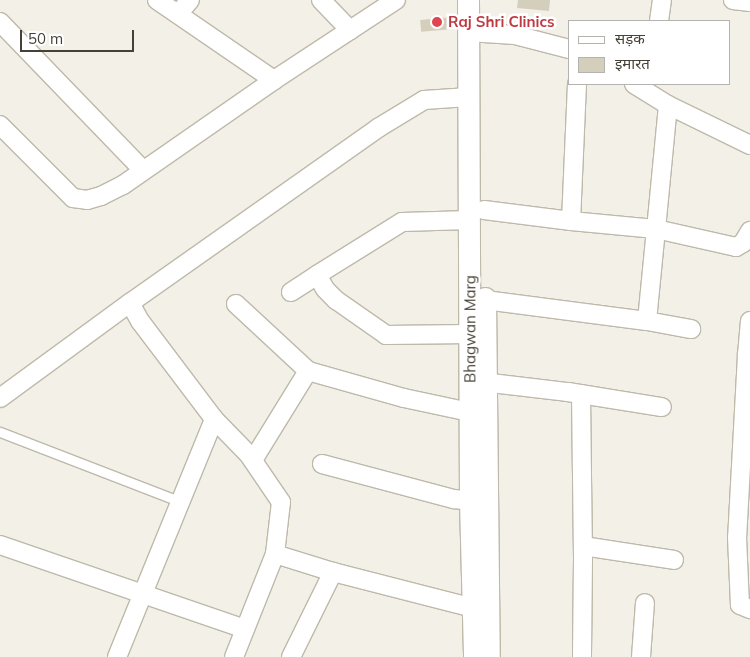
<!DOCTYPE html>
<meta charset="utf-8">
<style>
body{margin:0}
#map{position:relative;width:750px;height:657px;overflow:hidden;background:#f3f1e7;font-family:Mulish,"Noto Sans Devanagari",sans-serif}
div>[style]{position:absolute}
[style*='--x']{left:calc(var(--x)*1px);top:calc(var(--y)*1px);width:calc(var(--w)*1px);rotate:calc(var(--a)*1deg)}
.building>*{inset:0;background:#d4cebd;transform-origin:0 0}
.roads{filter:drop-shadow(1px 0 #beb9aa) drop-shadow(-1px 0 #beb9aa) drop-shadow(0 1px #beb9aa) drop-shadow(0 -1px #beb9aa)}
.service>*{height:9px;margin:-4.5px;padding:0 4.5px;transform-origin:4.5px;border-radius:4.5px;background:#fff}
.minor>*{height:18px;margin:-9px;padding:0 9px;transform-origin:9px;border-radius:9px;background:#fff}
.tertiary>*{height:21px;margin:-10.5px;padding:0 10.5px;transform-origin:10.5px;border-radius:10.5px;background:#fff}
.dots>*{width:14px;height:14px;translate:-50% -50%;box-sizing:border-box;border:2px solid #fff;border-radius:50%}
span{translate:-50% -50%;white-space:nowrap;text-align:center;line-height:1.15;-webkit-text-stroke:5px #fff;paint-order:stroke}
.health-label{font-size:15px;color:#be3a42;font-weight:700}
.left{translate:0 -50%;text-align:left}
.street-label{font-size:15px;color:#464137}
.legend{position:absolute;left:568px;top:20px;width:162px;height:65px;box-sizing:border-box;background:#fff;border:1px solid #b5b3af;margin:0;padding:6px 9px;list-style:none;font-size:15px;color:#464137}
.legend li{display:flex;align-items:center;gap:10px;height:25px}
.legend b{width:25px;border:1px solid #b5b3af}
.scale{position:absolute;left:20px;top:30px;width:114px;height:22px;box-sizing:border-box;border:2px solid #464137;border-top:0;padding-left:6px;font-size:15px;line-height:18px;white-space:nowrap;color:#464137;-webkit-text-stroke:4px #fff;paint-order:stroke}
</style>
<div id="map">
<div class="building">
<div style="clip-path:polygon(518px 0,550px 0,549px 11px,517px 8px)"></div>
<div style="left:453px;top:17px;width:12px;height:33px;rotate:85deg"></div>
</div>
<div class="roads">
<div class="service">
<div style="--x:0;--y:432;--w:194;--a:21.1"></div>
</div>
<div class="minor">
<div style="--x:157;--y:0;--w:142;--a:34.4"></div>
<div style="--x:321;--y:0;--w:42;--a:46"></div>
<div style="--x:733;--y:0;--w:17;--a:7"></div>
<div style="--x:178;--y:14;--w:18;--a:-49"></div>
<div style="--x:659;--y:21;--w:21;--a:-82"></div>
<div style="--x:0;--y:22;--w:204;--a:46"></div>
<div style="--x:468;--y:32;--w:47;--a:3.7"></div>
<div style="--x:515;--y:35;--w:56;--a:14.5"></div>
<div style="--x:577;--y:84;--w:137;--a:92.5"></div>
<div style="--x:571;--y:221;--w:85;--a:5.4"></div>
<div style="--x:656;--y:229;--w:92;--a:95.6"></div>
<div style="--x:634;--y:84;--w:40;--a:32"></div>
<div style="--x:668;--y:105;--w:91;--a:26"></div>
<div style="--x:668;--y:105;--w:125;--a:95.5"></div>
<div style="--x:656;--y:229;--w:82;--a:12.7"></div>
<div style="--x:736;--y:247;--w:8;--a:-30"></div>
<div style="--x:743;--y:243;--w:14;--a:-60"></div>
<div style="--x:0;--y:125;--w:103;--a:45"></div>
<div style="--x:73;--y:198;--w:14;--a:8"></div>
<div style="--x:87;--y:200;--w:15;--a:-16"></div>
<div style="--x:101;--y:196;--w:25;--a:-27"></div>
<div style="--x:123;--y:185;--w:184;--a:-34.8"></div>
<div style="--x:274;--y:80;--w:146;--a:-33.3"></div>
<div style="--x:484;--y:210;--w:88;--a:7.2"></div>
<div style="--x:470;--y:220;--w:68;--a:178.3"></div>
<div style="--x:402;--y:222;--w:100;--a:148.1"></div>
<div style="--x:317;--y:275;--w:16;--a:60"></div>
<div style="--x:325;--y:289;--w:16;--a:45"></div>
<div style="--x:336;--y:300;--w:61;--a:35"></div>
<div style="--x:386;--y:335;--w:84;--a:-0.7"></div>
<div style="--x:291;--y:292;--w:31;--a:-33"></div>
<div style="--x:485;--y:300;--w:163;--a:7.4"></div>
<div style="--x:647;--y:321;--w:45;--a:10.3"></div>
<div style="--x:130;--y:303;--w:21;--a:61"></div>
<div style="--x:140;--y:321;--w:123;--a:52.9"></div>
<div style="--x:214;--y:419;--w:50;--a:45.8"></div>
<div style="--x:249;--y:455;--w:57;--a:55.8"></div>
<div style="--x:281;--y:502;--w:52;--a:96.6"></div>
<div style="--x:236;--y:304;--w:98;--a:42.9"></div>
<div style="--x:308;--y:371;--w:100;--a:15.7"></div>
<div style="--x:404;--y:398;--w:67;--a:12"></div>
<div style="--x:747;--y:355;--w:34;--a:-85"></div>
<div style="--x:750;--y:357;--w:4;--a:-146"></div>
<div style="--x:747;--y:355;--w:182;--a:93.1"></div>
<div style="--x:737;--y:537;--w:68;--a:87.5"></div>
<div style="--x:740;--y:605;--w:11;--a:22"></div>
<div style="--x:474;--y:381;--w:95;--a:6.7"></div>
<div style="--x:568;--y:392;--w:95;--a:9.1"></div>
<div style="--x:581;--y:394;--w:165;--a:89.3"></div>
<div style="--x:583;--y:559;--w:98;--a:90.6"></div>
<div style="--x:0;--y:398;--w:161;--a:-36.2"></div>
<div style="--x:130;--y:303;--w:304;--a:-35.2"></div>
<div style="--x:378;--y:128;--w:54;--a:-31.3"></div>
<div style="--x:424;--y:100;--w:45;--a:-3.8"></div>
<div style="--x:253;--y:460;--w:105;--a:-58.3"></div>
<div style="--x:322;--y:464;--w:137;--a:14.9"></div>
<div style="--x:454;--y:499;--w:28;--a:6"></div>
<div style="--x:0;--y:545;--w:259;--a:18.9"></div>
<div style="--x:583;--y:546;--w:92;--a:8.7"></div>
<div style="--x:117;--y:657;--w:257;--a:-67.8"></div>
<div style="--x:234;--y:657;--w:111;--a:-68.3"></div>
<div style="--x:275;--y:554;--w:61;--a:17.2"></div>
<div style="--x:333;--y:572;--w:157;--a:14.4"></div>
<div style="--x:291;--y:657;--w:95;--a:-63.7"></div>
<div style="--x:641;--y:657;--w:54;--a:-85.8"></div>
</div>
<div class="tertiary">
<div style="--x:468;--y:0;--w:501;--a:89.77"></div>
<div style="--x:470;--y:501;--w:156;--a:88.5"></div>
<div style="--x:485;--y:298;--w:359;--a:89.4"></div>
</div>
</div>
<div class="dots">
<div style="left:437px;top:22px;background:#e0444e"></div>
</div>
<div class="health-label">
<span class="left" style="left:448px;top:22px">Raj Shri Clinics</span>
</div>
<div class="street-label">
<span style="left:470px;top:329px;rotate:-90deg">Bhagwan Marg</span>
</div>
<ul class="legend">
<li><b style="height:6px;background:#fff"></b>सड़क</li>
<li><b style="height:14px;background:#d4cebd"></b>इमारत</li>
</ul>
<div class="scale">50 m</div>
</div>
